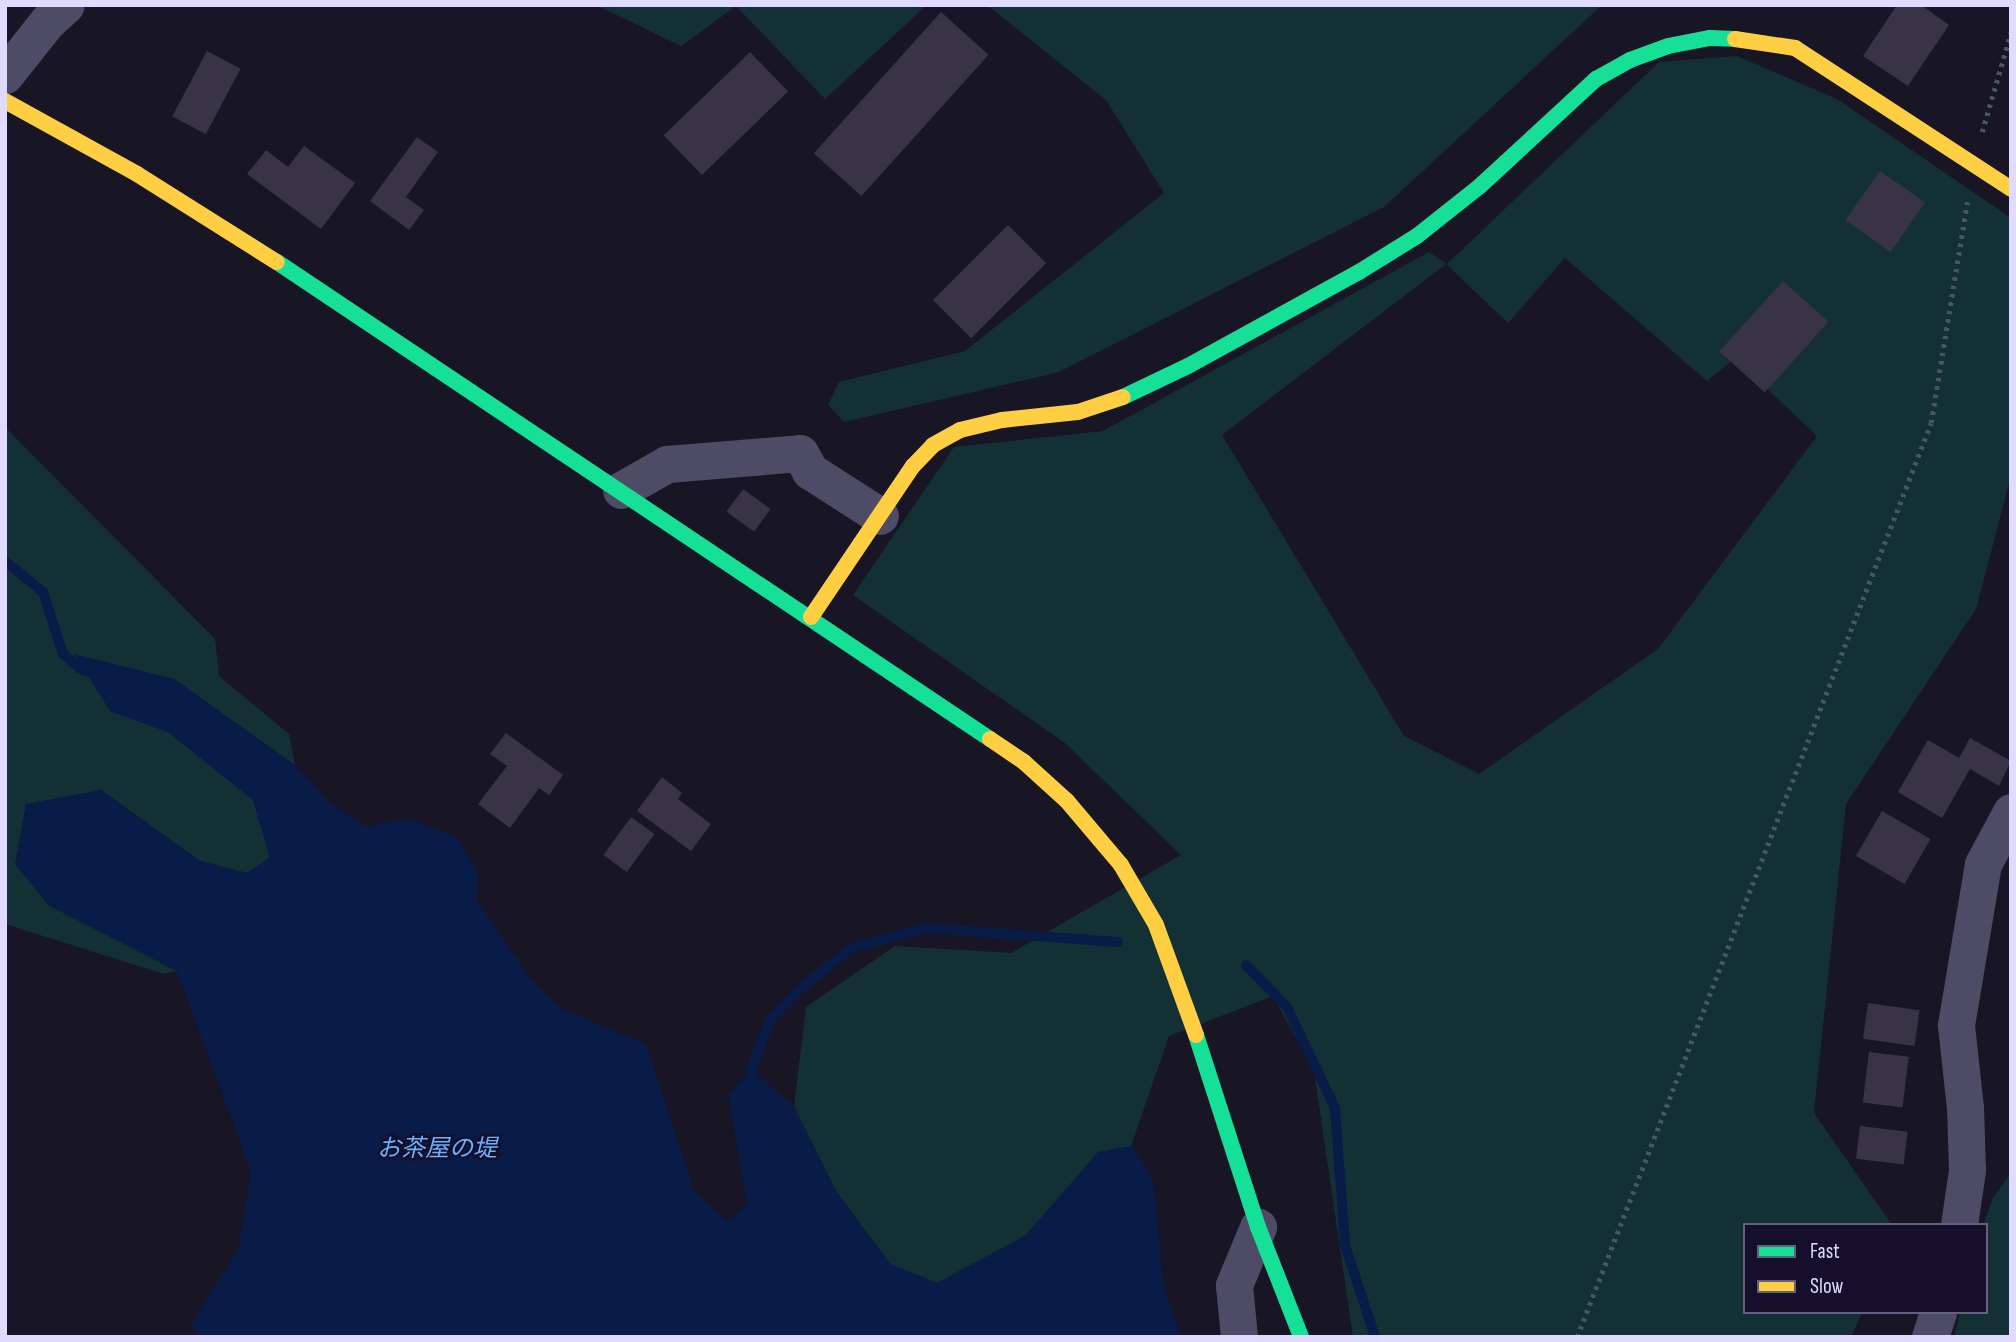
<!DOCTYPE html>
<meta charset="utf-8">
<style>
body{margin:0}
#map{position:relative;width:2016px;height:1342px;overflow:hidden;background:#181525;font-family:"Sofia Sans Condensed","Noto Sans JP",sans-serif}
div>[style]{position:absolute}
[style*='--x']{left:calc(var(--x)*1px);top:calc(var(--y)*1px);width:calc(var(--w)*1px);rotate:calc(var(--a)*1deg)}
.green>*{inset:0;background:#133134}
.water>*{inset:0;background:#091c48}
.stream>*{height:10px;margin:-5px;padding:0 5px;transform-origin:5px;border-radius:5px;background:#091c48}
.building>*{inset:0;background:#383446;transform-origin:0 0}
.path>*{height:4.5px;margin-top:-2.25px;transform-origin:0;background:repeating-linear-gradient(90deg,#475566 0 3.5px,transparent 0 8.5px)}
.street>*{height:37px;margin:-18.5px;padding:0 18.5px;transform-origin:18.5px;border-radius:18.5px;background:#4d4b66}
.fast>*{height:16px;margin:-8px;padding:0 8px;transform-origin:8px;border-radius:8px;background:#16e098}
.slow>*{height:16px;margin:-8px;padding:0 8px;transform-origin:8px;border-radius:8px;background:#ffcf43}
span{translate:-50% -50%;white-space:nowrap;text-align:center;line-height:1.15;-webkit-text-stroke:5px #150f2b;paint-order:stroke}
.water-label{font-size:24px;color:#68b2ff;font-style:italic}
.frame{position:absolute;inset:0;border:7px solid #e0daff;pointer-events:none}
.legend{position:absolute;left:1743px;top:1223px;width:245px;height:91px;box-sizing:border-box;background:#150f2b;border:2px solid #666080;margin:0;padding:9px 12px;list-style:none;font-size:21px;color:#e0daff}
.legend li{display:flex;align-items:center;gap:14px;height:35px}
.legend b{width:35px;border:2px solid #666080}
</style>
<div id="map">
<div class="green">
<div style="clip-path:polygon(596px 5px,927px 5px,825px 99px,736px 6px,681px 46px)"></div>
<div style="clip-path:polygon(987px 5px,1602px 5px,1384px 207px,1059px 372px,844px 422px,828px 405px,839px 382px,965px 351px,1164px 193px,1106px 100px)"></div>
<div style="clip-path:polygon(evenodd,1737px 56px,1837px 99px,2011px 218px,2011px 476px,1976px 609px,1846px 804px,1814px 1113px,1892px 1225px,1745px 1225px,1745px 1312px,1862px 1312px,1851px 1337px,1353px 1337px,1314px 1071px,1273px 996px,1169px 1036px,1131px 1146px,1098px 1153px,1025px 1236px,937px 1283px,890px 1264px,836px 1191px,794px 1106px,806px 1007px,895px 946px,1011px 953px,1181px 855px,1065px 743px,853px 595px,954px 447px,1103px 431px,1429px 252px,1447px 264px,1659px 62px,1737px 56px,1565px 258px,1707px 381px,1735px 358px,1817px 436px,1658px 649px,1479px 774px,1404px 736px,1222px 435px,1446px 264px,1508px 323px,1565px 258px)"></div>
<div style="clip-path:polygon(5px 427px,215px 639px,219px 676px,289px 734px,295px 765px,174px 679px,110px 711px,168px 732px,253px 800px,270px 858px,247px 873px,200px 861px,101px 790px,48px 905px,177px 971px,164px 974px,5px 924px)"></div>
<div style="clip-path:polygon(2011px 1173px,2011px 1337px,1954px 1337px,1960px 1312px,1986px 1312px,1986px 1225px,1983px 1225px,1993px 1198px)"></div>
</div>
<div class="water">
<div style="clip-path:polygon(74px 654px,174px 679px,295px 765px,330px 803px,367px 827px,407px 818px,456px 837px,477px 871px,477px 901px,536px 986px,564px 1010px,646px 1044px,694px 1191px,727px 1221px,747px 1204px,728px 1095px,751px 1069px,794px 1106px,836px 1191px,890px 1264px,937px 1283px,1025px 1236px,1098px 1152px,1131px 1146px,1153px 1178px,1164px 1288px,1181px 1337px,202px 1337px,191px 1325px,238px 1249px,251px 1172px,177px 971px,48px 905px,15px 864px,26px 804px,101px 790px,200px 861px,247px 873px,270px 857px,253px 800px,168px 732px,110px 711px)"></div>
</div>
<div class="stream">
<div style="--x:5;--y:561;--w:49;--a:39.2"></div>
<div style="--x:43;--y:592;--w:65;--a:72.1"></div>
<div style="--x:63;--y:654;--w:23;--a:41"></div>
<div style="--x:80;--y:669;--w:17;--a:17"></div>
<div style="--x:1246;--y:965;--w:59;--a:45.7"></div>
<div style="--x:1287;--y:1007;--w:112;--a:64.6"></div>
<div style="--x:1335;--y:1108;--w:137;--a:85.8"></div>
<div style="--x:1345;--y:1245;--w:97;--a:71.9"></div>
<div style="--x:755;--y:1082;--w:14;--a:-107"></div>
<div style="--x:751;--y:1069;--w:54;--a:-68.2"></div>
<div style="--x:771;--y:1019;--w:42;--a:-46"></div>
<div style="--x:800;--y:989;--w:65;--a:-38.8"></div>
<div style="--x:851;--y:948;--w:79;--a:-14.7"></div>
<div style="--x:927;--y:928;--w:191;--a:4.2"></div>
</div>
<div class="building">
<div style="clip-path:polygon(1897px 5px,1921px 5px,1949px 25px,1908px 86px,1863px 56px)"></div>
<div style="left:941px;top:12px;width:64px;height:190px;rotate:42deg"></div>
<div style="left:207px;top:51px;width:38px;height:74px;rotate:28deg"></div>
<div style="left:750px;top:52px;width:55px;height:120px;rotate:46deg"></div>
<div style="clip-path:polygon(417px 137px,438px 152px,406px 197px,424px 210px,409px 230px,370px 201px)"></div>
<div style="clip-path:polygon(304px 146px,355px 183px,321px 229px,247px 174px,266px 150px,288px 167px)"></div>
<div style="left:1880px;top:171px;width:55px;height:60px;rotate:35deg"></div>
<div style="left:1008px;top:225px;width:54px;height:106px;rotate:45deg"></div>
<div style="left:1783px;top:281px;width:61px;height:95px;rotate:42deg"></div>
<div style="left:743px;top:489px;width:34px;height:28px;rotate:36deg"></div>
<div style="clip-path:polygon(506px 733px,563px 775px,549px 795px,539px 788px,510px 828px,478px 804px,507px 766px,490px 754px)"></div>
<div style="clip-path:polygon(1970px 738px,2011px 761px,1999px 786px,1970px 769px,1942px 818px,1898px 792px,1928px 740px,1959px 758px)"></div>
<div style="clip-path:polygon(662px 777px,682px 793px,678px 799px,711px 824px,691px 851px,637px 811px)"></div>
<div style="left:1882px;top:811px;width:56px;height:52px;rotate:30deg"></div>
<div style="left:631px;top:817px;width:29px;height:47px;rotate:36deg"></div>
<div style="left:1868px;top:1003px;width:52px;height:36px;rotate:8deg"></div>
<div style="left:1869px;top:1052px;width:40px;height:51px;rotate:7deg"></div>
<div style="left:1860px;top:1126px;width:48px;height:33px;rotate:7deg"></div>
</div>
<div class="path">
<div style="--x:1982;--y:132;--w:104;--a:-73.8"></div>
<div style="--x:1577;--y:1337;--w:980;--a:-68.83"></div>
<div style="--x:1931;--y:423;--w:224;--a:-80.7"></div>
</div>
<div class="street">
<div style="--x:5;--y:75;--w:68;--a:-51.6"></div>
<div style="--x:47;--y:22;--w:25;--a:-42"></div>
<div style="--x:621;--y:490;--w:53;--a:-29.5"></div>
<div style="--x:667;--y:464;--w:133;--a:-4.7"></div>
<div style="--x:800;--y:453;--w:21;--a:61"></div>
<div style="--x:810;--y:471;--w:83;--a:32.7"></div>
<div style="--x:1959;--y:1225;--w:56;--a:-81.7"></div>
<div style="--x:1967;--y:1170;--w:62;--a:-91.8"></div>
<div style="--x:1965;--y:1108;--w:83;--a:-96.2"></div>
<div style="--x:1956;--y:1025;--w:163;--a:-80.5"></div>
<div style="--x:1983;--y:864;--w:59;--a:-61.7"></div>
<div style="--x:1239;--y:1337;--w:52;--a:-95.5"></div>
<div style="--x:1234;--y:1285;--w:63;--a:-67.5"></div>
<div style="--x:1930;--y:1337;--w:26;--a:-72"></div>
</div>
<div class="fast">
<div style="--x:277;--y:262;--w:858;--a:33.78"></div>
<div style="--x:1123;--y:397;--w:72;--a:-25.5"></div>
<div style="--x:1188;--y:366;--w:195;--a:-28.8"></div>
<div style="--x:1359;--y:272;--w:68;--a:-31.8"></div>
<div style="--x:1417;--y:236;--w:80;--a:-38.4"></div>
<div style="--x:1480;--y:186;--w:158;--a:-42.7"></div>
<div style="--x:1596;--y:79;--w:39;--a:-29"></div>
<div style="--x:1630;--y:60;--w:40;--a:-20.2"></div>
<div style="--x:1668;--y:46;--w:43;--a:-10.8"></div>
<div style="--x:1710;--y:38;--w:25;--a:2"></div>
<div style="--x:1196;--y:1035;--w:202;--a:72.1"></div>
<div style="--x:1258;--y:1227;--w:118;--a:68.6"></div>
</div>
<div class="slow">
<div style="--x:1735;--y:39;--w:61;--a:8.5"></div>
<div style="--x:1795;--y:48;--w:258;--a:33.1"></div>
<div style="--x:5;--y:101;--w:151;--a:28.9"></div>
<div style="--x:137;--y:174;--w:165;--a:32.2"></div>
<div style="--x:811;--y:617;--w:182;--a:-56"></div>
<div style="--x:913;--y:466;--w:29;--a:-46"></div>
<div style="--x:933;--y:445;--w:31;--a:-29"></div>
<div style="--x:960;--y:430;--w:43;--a:-13.4"></div>
<div style="--x:1002;--y:420;--w:76;--a:-6"></div>
<div style="--x:1078;--y:412;--w:47;--a:-18.4"></div>
<div style="--x:990;--y:739;--w:41;--a:34.1"></div>
<div style="--x:1024;--y:762;--w:58;--a:42.2"></div>
<div style="--x:1067;--y:801;--w:84;--a:49.8"></div>
<div style="--x:1121;--y:865;--w:69;--a:59.7"></div>
<div style="--x:1156;--y:925;--w:117;--a:70"></div>
</div>
<div class="water-label">
<span style="left:437px;top:1149px">お茶屋の堤</span>
</div>
<div class="frame"></div>
<ul class="legend">
<li><b style="height:9px;background:#16e098"></b>Fast</li>
<li><b style="height:9px;background:#ffcf43"></b>Slow</li>
</ul>
</div>
